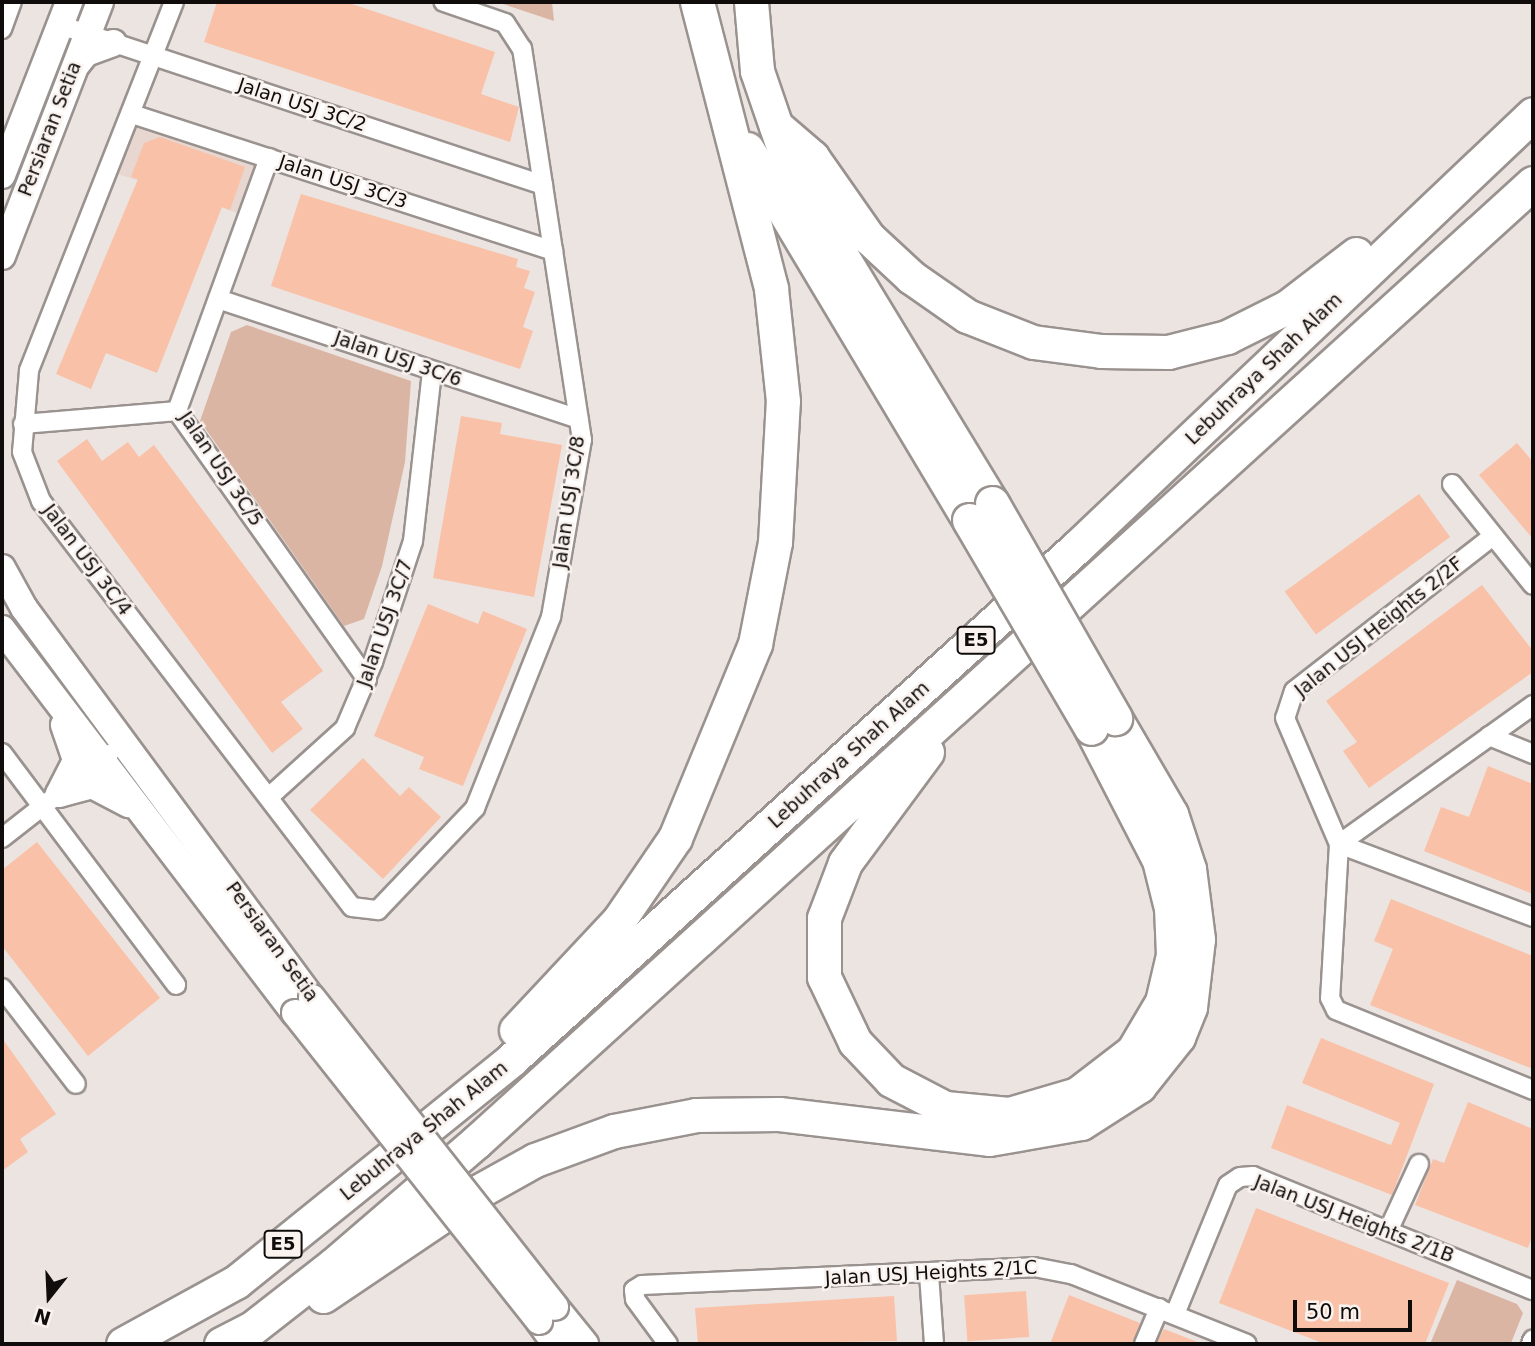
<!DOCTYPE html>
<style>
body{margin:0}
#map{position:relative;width:1535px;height:1346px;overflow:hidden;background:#ece4e1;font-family:"DejaVu Sans",sans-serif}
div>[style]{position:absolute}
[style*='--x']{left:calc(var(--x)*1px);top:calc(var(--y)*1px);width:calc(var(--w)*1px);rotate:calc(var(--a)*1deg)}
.built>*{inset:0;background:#e7d7d0;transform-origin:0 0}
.green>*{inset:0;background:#dbb5a4}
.building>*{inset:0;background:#f9c1a7;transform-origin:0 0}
.roads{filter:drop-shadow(2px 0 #99928f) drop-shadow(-2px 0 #99928f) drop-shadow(0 2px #99928f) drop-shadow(0 -2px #99928f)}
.street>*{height:18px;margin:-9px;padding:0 9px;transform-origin:9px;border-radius:9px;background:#fff}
.secondary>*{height:26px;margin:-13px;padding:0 13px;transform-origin:13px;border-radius:13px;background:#fff}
.highway>*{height:33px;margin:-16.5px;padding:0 16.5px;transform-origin:16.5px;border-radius:16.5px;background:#fff}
.bridges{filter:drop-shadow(2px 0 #99928f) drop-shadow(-2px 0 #99928f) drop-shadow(0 2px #99928f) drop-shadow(0 -2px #99928f)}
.secondary-bridge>*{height:26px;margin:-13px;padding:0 13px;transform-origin:13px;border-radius:13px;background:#fff}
.highway-bridge>*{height:33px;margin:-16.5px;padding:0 16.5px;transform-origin:16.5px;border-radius:16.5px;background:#fff}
span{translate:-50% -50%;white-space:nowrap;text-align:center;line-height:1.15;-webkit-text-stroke:5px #f9f2ee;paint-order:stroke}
.shield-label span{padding:2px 5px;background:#f9f2ee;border:2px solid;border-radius:5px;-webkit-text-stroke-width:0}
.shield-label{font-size:18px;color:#0f0c0b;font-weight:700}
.street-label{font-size:19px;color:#0f0c0b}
.frame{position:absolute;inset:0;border:4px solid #0f0c0b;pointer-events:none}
.north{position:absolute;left:14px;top:1262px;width:70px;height:70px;-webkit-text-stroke:5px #f9f2ee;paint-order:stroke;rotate:198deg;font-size:19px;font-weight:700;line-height:28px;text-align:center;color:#0f0c0b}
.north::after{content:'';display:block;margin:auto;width:24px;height:32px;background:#0f0c0b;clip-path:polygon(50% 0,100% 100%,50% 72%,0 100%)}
.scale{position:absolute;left:1293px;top:1300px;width:119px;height:32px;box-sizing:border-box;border:4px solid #0f0c0b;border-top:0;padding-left:9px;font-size:21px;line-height:24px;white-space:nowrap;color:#0f0c0b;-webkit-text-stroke:5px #f9f2ee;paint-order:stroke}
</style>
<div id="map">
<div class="built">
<div style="left:136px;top:121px;width:132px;height:56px;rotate:18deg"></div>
</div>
<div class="green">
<div style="clip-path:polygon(497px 2px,552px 2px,554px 21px)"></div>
<div style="clip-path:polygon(247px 325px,411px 381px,405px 462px,382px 566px,364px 619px,344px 626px,200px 421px,231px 332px)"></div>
<div style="clip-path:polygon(1457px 1280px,1517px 1304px,1523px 1313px,1511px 1343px,1430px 1344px)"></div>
</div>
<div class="building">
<div style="clip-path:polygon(217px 2px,346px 2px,495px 52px,481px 94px,519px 107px,510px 142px,204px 42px)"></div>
<div style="clip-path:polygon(160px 137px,245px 167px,230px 210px,222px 207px,157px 373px,106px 353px,91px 389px,56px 374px,138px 179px,131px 177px,144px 143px)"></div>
<div style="clip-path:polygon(301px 194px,518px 259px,516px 267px,530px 271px,524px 288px,535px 292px,523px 327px,533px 331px,520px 369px,271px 286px)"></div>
<div style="clip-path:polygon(461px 416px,502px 423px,500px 434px,562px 445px,534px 597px,433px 578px)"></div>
<div style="clip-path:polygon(87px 439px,102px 461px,128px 442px,139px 457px,154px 445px,323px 671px,281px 702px,303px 729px,272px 753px,57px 461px)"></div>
<div style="clip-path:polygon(1517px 443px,1533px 462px,1533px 539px,1479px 475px)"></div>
<div style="left:1419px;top:494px;width:53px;height:166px;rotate:54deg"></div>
<div style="clip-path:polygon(1482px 585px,1533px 651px,1533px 672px,1369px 788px,1343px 751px,1357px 742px,1326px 701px)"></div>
<div style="clip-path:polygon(428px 604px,478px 624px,483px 611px,527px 629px,463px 786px,419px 769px,424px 757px,374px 736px)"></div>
<div style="clip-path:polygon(363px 758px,400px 796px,409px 787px,441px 817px,383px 879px,310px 810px)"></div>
<div style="clip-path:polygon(1488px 766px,1533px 784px,1533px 894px,1424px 851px,1441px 807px,1469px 817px)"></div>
<div style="clip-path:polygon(37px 842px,160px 998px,88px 1056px,2px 946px,2px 870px)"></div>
<div style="clip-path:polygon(1391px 899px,1533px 956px,1533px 1069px,1370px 1005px,1393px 949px,1374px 941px)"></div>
<div style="clip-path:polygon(2px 1038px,56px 1114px,20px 1139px,28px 1152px,2px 1171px)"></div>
<div style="clip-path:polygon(1321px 1038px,1434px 1084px,1392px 1195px,1271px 1148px,1287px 1105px,1391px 1145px,1400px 1123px,1302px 1083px)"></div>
<div style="clip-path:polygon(1468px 1102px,1533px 1129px,1533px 1234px,1528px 1248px,1415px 1205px,1433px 1159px,1444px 1163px)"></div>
<div style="clip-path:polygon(1256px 1208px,1449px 1283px,1425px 1344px,1325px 1344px,1219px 1303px)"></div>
<div style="left:1026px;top:1291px;width:46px;height:62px;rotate:86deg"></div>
<div style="clip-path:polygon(1069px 1295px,1140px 1323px,1133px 1344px,1050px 1344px)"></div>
<div style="clip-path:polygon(894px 1296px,897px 1341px,698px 1344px,695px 1308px)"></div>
<div style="clip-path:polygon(1164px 1329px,1200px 1343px,1200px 1344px,1156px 1344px)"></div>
</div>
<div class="roads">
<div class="street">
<div style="--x:174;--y:2;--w:396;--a:111.5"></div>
<div style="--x:29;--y:371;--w:81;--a:94.9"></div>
<div style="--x:22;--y:452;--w:53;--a:68.8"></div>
<div style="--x:41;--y:501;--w:511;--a:52.55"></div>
<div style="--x:352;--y:907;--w:26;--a:7"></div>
<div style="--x:378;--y:910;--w:141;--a:-46.4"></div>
<div style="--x:475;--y:808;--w:206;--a:-68.3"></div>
<div style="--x:551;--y:617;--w:180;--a:-80.1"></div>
<div style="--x:582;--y:440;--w:396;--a:-98.7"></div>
<div style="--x:522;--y:49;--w:31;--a:-123"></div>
<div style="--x:505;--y:23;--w:65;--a:-161"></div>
<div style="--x:60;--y:25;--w:509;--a:18.33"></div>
<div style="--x:2;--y:29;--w:29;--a:-70"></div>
<div style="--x:132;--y:114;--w:443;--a:18"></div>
<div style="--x:269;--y:158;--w:269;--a:110"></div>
<div style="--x:177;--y:411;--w:329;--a:54.7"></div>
<div style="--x:218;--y:299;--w:380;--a:18.4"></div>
<div style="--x:23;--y:424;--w:155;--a:-4.8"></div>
<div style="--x:1452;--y:484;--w:129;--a:51.3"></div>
<div style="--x:1493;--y:536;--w:252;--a:142.1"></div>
<div style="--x:1294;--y:691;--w:28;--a:108"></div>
<div style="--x:1285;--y:718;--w:137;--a:66.8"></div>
<div style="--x:1339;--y:844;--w:154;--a:93.3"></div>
<div style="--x:1330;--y:998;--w:13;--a:63"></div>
<div style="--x:1336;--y:1010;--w:213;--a:22.1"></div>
<div style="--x:1489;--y:736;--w:48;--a:22.2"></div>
<div style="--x:2;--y:753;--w:290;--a:53.1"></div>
<div style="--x:269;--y:797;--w:103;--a:-42.2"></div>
<div style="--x:345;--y:728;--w:72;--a:-67"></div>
<div style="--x:373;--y:662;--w:127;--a:-71.7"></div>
<div style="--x:413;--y:541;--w:171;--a:-83.6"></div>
<div style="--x:2;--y:838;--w:136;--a:-38.1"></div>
<div style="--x:1339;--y:844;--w:239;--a:-35.6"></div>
<div style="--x:1339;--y:844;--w:207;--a:20.6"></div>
<div style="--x:2;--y:988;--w:121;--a:52.4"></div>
<div style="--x:1388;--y:1231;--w:74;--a:-65.2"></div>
<div style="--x:929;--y:1274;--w:70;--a:85.9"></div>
<div style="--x:1175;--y:1314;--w:139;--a:-67.7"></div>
<div style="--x:1228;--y:1185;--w:14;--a:-34"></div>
<div style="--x:1240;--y:1177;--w:13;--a:-4"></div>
<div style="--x:1253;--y:1176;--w:302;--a:22.2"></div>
<div style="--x:668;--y:1344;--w:56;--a:-126.3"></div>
<div style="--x:635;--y:1299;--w:9;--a:-96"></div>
<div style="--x:634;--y:1290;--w:9;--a:-32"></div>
<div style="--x:642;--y:1285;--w:392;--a:-2.6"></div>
<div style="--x:1034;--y:1267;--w:38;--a:11"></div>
<div style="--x:1071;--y:1274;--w:189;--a:21.7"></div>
<div style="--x:1144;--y:1344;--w:39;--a:-67"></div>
<div style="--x:1531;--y:1344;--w:5;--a:-68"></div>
</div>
<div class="secondary">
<div style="--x:77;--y:64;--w:14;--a:-51"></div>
<div style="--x:86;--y:53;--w:29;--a:-20"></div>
<div style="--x:2;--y:175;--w:186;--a:-68.8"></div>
<div style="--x:2;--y:256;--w:272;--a:-68.9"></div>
<div style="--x:2;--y:568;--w:46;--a:61.2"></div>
<div style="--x:24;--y:608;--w:485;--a:53.6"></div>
<div style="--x:2;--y:629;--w:483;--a:52.7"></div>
<div style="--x:59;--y:794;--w:38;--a:-63"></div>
<div style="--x:76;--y:760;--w:37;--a:-109"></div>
<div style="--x:59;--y:794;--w:34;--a:-15"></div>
<div style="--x:92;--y:785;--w:41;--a:27.8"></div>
<div style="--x:555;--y:1307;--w:48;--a:51"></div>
<div style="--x:539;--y:1321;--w:29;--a:54"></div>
</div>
<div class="highway">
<div style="--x:751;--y:2;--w:69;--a:85"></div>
<div style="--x:757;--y:71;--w:111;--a:71.1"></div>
<div style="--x:793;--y:176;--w:383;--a:58.7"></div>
<div style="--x:776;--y:126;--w:48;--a:40.7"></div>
<div style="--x:812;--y:157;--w:98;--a:55"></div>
<div style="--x:868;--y:237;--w:59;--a:42.9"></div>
<div style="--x:911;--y:277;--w:68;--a:34.9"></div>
<div style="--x:967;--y:316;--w:71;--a:21.5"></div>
<div style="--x:1033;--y:342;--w:69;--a:7.5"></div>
<div style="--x:1101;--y:351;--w:67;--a:0.9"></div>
<div style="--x:1168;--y:352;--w:61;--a:-14.3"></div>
<div style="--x:1227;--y:337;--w:67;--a:-26.6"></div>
<div style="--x:1287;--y:307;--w:87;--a:-37.5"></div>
<div style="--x:747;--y:149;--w:432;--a:59.1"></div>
<div style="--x:927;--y:752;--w:138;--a:126.5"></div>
<div style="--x:845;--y:863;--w:59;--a:110.9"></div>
<div style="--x:824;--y:918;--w:59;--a:90"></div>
<div style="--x:824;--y:977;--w:72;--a:64.5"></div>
<div style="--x:855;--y:1042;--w:52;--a:46.5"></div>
<div style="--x:891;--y:1080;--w:61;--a:27.4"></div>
<div style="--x:945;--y:1108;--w:64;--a:5.4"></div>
<div style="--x:1009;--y:1114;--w:71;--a:-16.4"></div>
<div style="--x:1077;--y:1094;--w:71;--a:-37.5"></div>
<div style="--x:1133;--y:1051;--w:57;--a:-59.4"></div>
<div style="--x:1162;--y:1002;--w:48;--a:-76.8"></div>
<div style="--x:1173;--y:955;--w:47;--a:-92.4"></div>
<div style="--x:1171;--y:908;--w:49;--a:-104"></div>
<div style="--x:1159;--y:860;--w:148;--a:-117.3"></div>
<div style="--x:516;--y:1030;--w:151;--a:-46.9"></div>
<div style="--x:619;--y:920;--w:99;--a:-55.7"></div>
<div style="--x:675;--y:838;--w:210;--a:-67.6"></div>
<div style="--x:755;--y:644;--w:104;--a:-78.9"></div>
<div style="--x:775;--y:542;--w:141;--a:-86.8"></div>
<div style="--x:783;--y:401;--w:114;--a:-96.1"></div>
<div style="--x:771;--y:288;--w:295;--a:-104.5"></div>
<div style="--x:323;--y:1296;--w:182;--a:-34"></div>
<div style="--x:474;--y:1194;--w:70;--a:-29.1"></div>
<div style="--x:535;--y:1160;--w:84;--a:-20.2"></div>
<div style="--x:614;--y:1131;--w:84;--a:-11"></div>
<div style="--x:696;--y:1115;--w:83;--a:-0.7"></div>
<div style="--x:779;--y:1114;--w:211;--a:6.8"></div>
<div style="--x:989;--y:1139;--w:93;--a:-9.9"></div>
<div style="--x:1081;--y:1123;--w:69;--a:-32.5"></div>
<div style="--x:1139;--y:1086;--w:63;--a:-51.5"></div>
<div style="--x:1178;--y:1037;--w:32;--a:-68"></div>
<div style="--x:1190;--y:1007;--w:68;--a:-83.3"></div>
<div style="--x:1198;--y:939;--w:71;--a:-97.3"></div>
<div style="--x:1189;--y:869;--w:58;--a:-108.1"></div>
<div style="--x:1171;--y:814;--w:111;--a:-120.3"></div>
<div style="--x:123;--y:1344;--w:129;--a:-28.8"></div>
<div style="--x:236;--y:1282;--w:355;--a:-38.9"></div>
<div style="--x:512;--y:1059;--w:761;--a:-42.18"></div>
<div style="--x:1076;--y:548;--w:630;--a:-43.52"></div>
<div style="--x:221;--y:1344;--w:34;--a:-27"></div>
<div style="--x:251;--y:1329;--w:104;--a:-38"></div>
<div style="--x:333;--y:1265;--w:189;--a:-40.7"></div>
<div style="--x:476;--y:1142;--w:1427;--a:-42.22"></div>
</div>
</div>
<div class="bridges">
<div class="secondary-bridge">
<div style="--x:312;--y:998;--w:393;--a:51.8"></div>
<div style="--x:295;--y:1013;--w:393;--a:51.6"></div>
</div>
<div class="highway-bridge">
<div style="--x:992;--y:503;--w:248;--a:60.2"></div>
<div style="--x:969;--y:520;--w:241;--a:59.6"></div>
</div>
</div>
<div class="shield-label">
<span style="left:976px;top:640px">E5</span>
<span style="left:283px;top:1244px">E5</span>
</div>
<div class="street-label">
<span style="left:302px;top:105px;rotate:18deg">Jalan USJ 3C/2</span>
<span style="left:50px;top:129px;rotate:-69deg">Persiaran Setia</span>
<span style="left:343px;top:182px;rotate:18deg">Jalan USJ 3C/3</span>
<span style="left:398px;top:359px;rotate:19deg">Jalan USJ 3C/6</span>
<span style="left:1264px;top:369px;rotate:-44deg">Lebuhraya Shah Alam</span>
<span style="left:221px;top:469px;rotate:56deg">Jalan USJ 3C/5</span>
<span style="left:569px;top:502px;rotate:-82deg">Jalan USJ 3C/8</span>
<span style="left:87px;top:560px;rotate:53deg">Jalan USJ 3C/4</span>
<span style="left:385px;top:623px;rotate:-71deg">Jalan USJ 3C/7</span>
<span style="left:1379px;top:627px;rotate:-39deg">Jalan USJ Heights 2/2F</span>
<span style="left:849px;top:755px;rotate:-42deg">Lebuhraya Shah Alam</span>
<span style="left:272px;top:942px;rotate:54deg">Persiaran Setia</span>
<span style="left:424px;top:1131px;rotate:-39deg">Lebuhraya Shah Alam</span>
<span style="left:1354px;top:1219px;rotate:21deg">Jalan USJ Heights 2/1B</span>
<span style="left:931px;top:1273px;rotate:-3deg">Jalan USJ Heights 2/1C</span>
</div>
<div class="frame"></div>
<div class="north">N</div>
<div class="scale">50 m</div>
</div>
